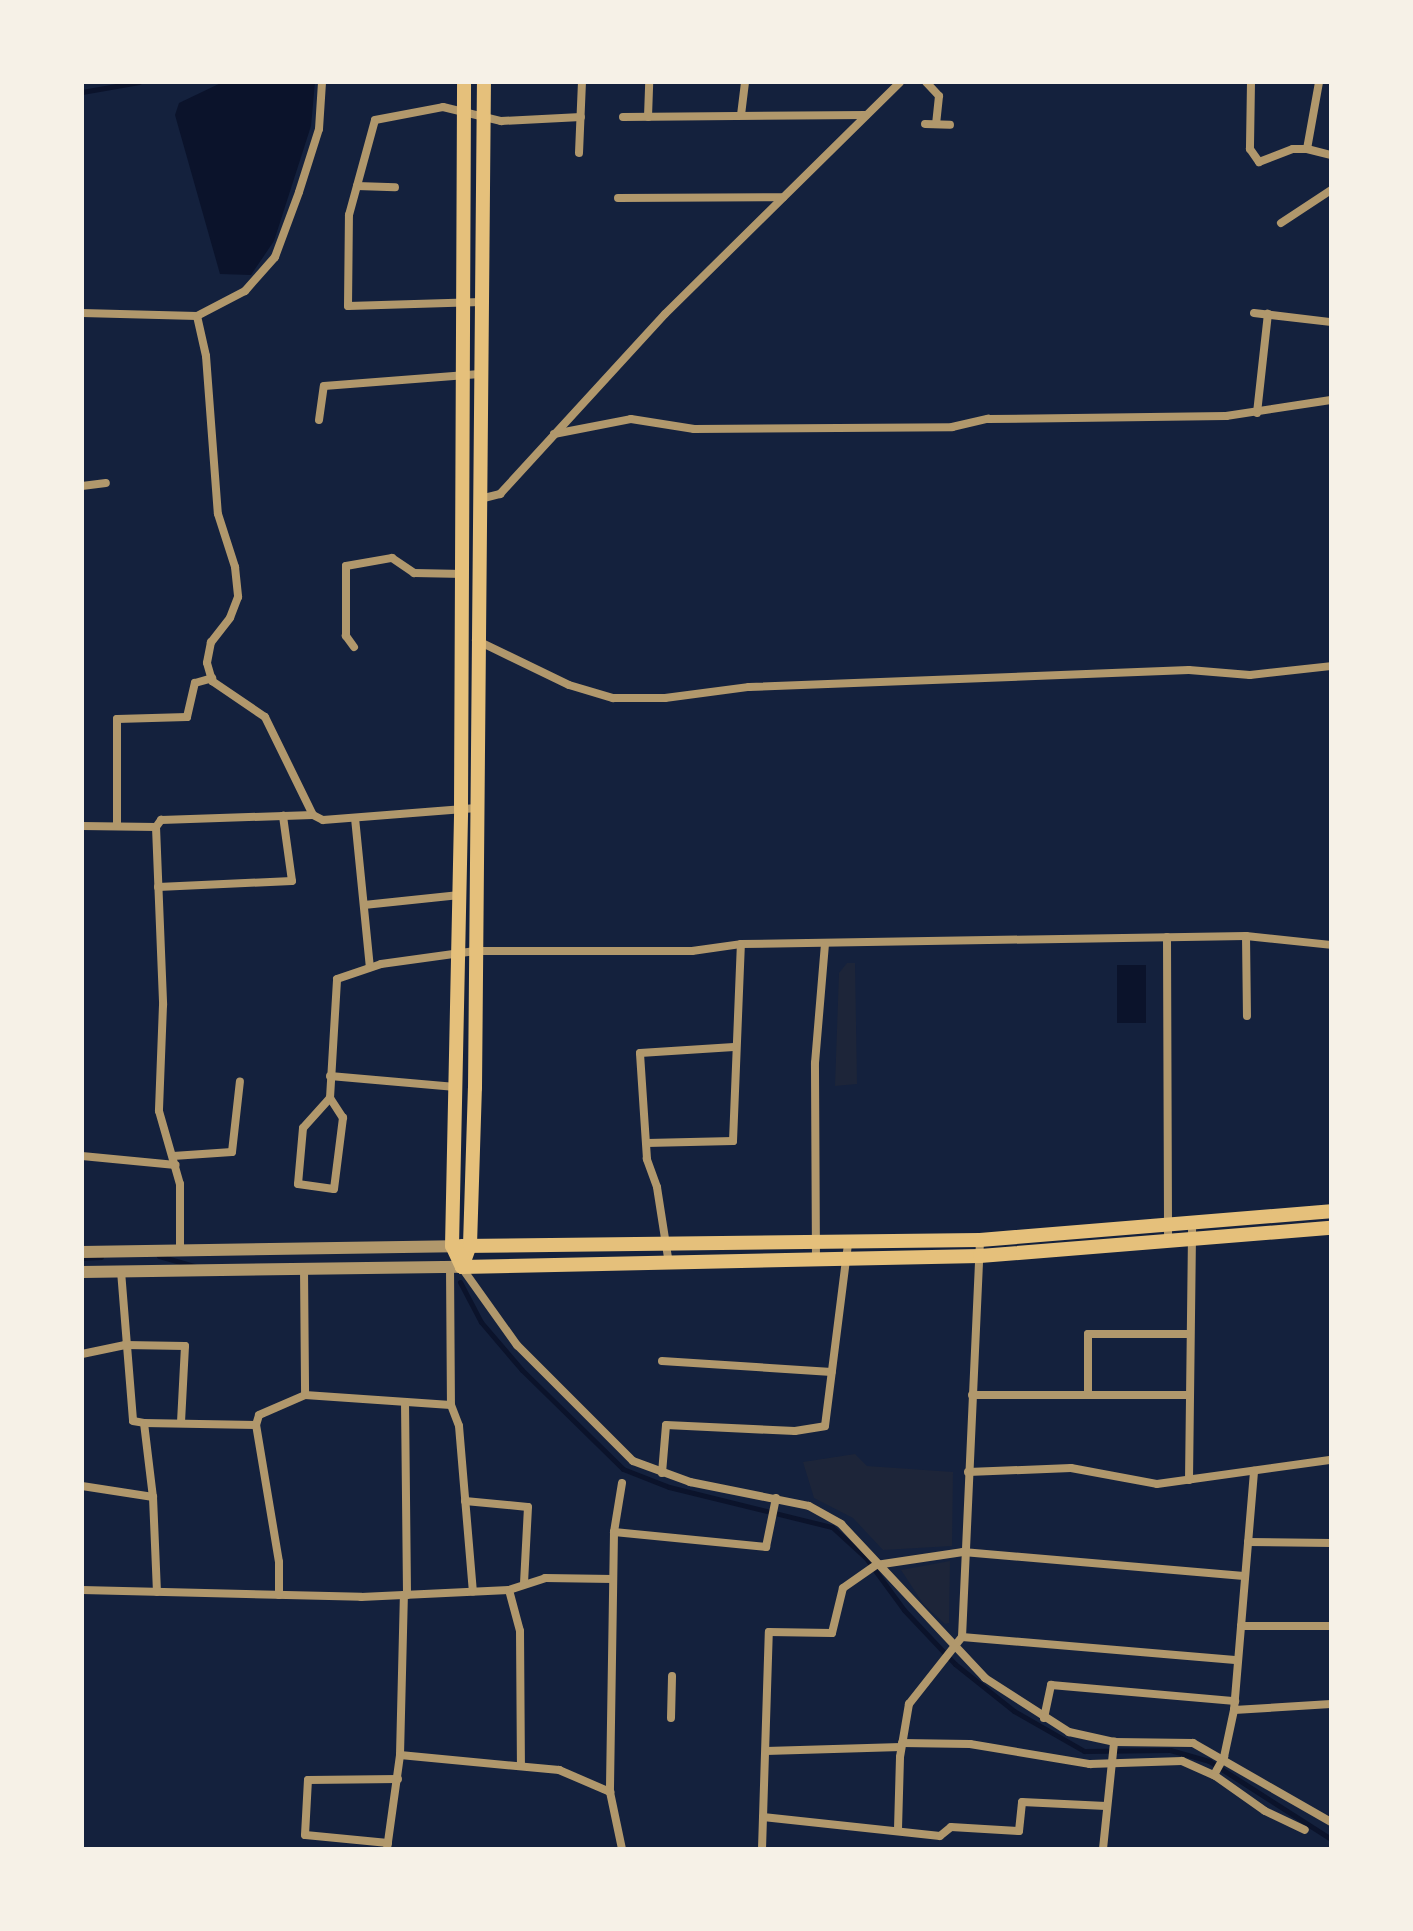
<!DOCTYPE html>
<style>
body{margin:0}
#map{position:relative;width:1413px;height:1931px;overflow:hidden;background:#14213d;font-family:"DM Sans",sans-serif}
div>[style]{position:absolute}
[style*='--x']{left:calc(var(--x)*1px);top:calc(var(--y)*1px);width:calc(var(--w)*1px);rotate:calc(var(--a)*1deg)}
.green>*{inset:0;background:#1d2539}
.water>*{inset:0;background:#0b132b;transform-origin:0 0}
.stream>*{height:5px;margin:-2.5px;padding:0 2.5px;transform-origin:2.5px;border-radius:2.5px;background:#0b132b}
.minor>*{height:8px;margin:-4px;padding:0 4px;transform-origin:4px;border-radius:4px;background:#b1986c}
.tertiary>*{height:12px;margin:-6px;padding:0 6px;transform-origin:6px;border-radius:6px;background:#b1986c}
.primary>*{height:14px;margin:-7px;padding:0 7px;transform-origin:7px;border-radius:7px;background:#e5c07b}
span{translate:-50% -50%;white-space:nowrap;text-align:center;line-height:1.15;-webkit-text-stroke:7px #f6f1e7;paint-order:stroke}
.frame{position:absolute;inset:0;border:84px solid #f6f1e7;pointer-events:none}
</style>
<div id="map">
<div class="green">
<div style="clip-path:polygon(847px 963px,855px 963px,857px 1084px,835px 1086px,839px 973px)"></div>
<div style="clip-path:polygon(855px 1454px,867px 1466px,953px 1472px,952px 1546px,883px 1550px,853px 1518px,814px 1498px,803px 1462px)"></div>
<div style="clip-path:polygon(950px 1561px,949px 1623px,945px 1624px,924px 1605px,901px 1570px)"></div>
</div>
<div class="water">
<div style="clip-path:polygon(315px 82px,311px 126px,274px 241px,251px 275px,220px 274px,175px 115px,179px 103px,223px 82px)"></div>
<div style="left:1117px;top:965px;width:29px;height:58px"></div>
</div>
<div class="stream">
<div style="--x:82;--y:92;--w:58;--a:-10"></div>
<div style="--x:159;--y:1256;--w:37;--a:16"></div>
<div style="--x:82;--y:1258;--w:19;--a:-3"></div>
<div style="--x:460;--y:1282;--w:45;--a:62.3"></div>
<div style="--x:481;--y:1322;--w:63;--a:49.5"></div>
<div style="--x:522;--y:1370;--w:141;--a:44.4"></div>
<div style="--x:623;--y:1469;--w:49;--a:21.4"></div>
<div style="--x:669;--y:1487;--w:168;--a:13.8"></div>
<div style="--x:832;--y:1527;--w:46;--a:42.4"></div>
<div style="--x:866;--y:1558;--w:64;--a:53.8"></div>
<div style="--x:904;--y:1610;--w:74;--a:46.6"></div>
<div style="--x:955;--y:1664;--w:75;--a:38.5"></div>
<div style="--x:1014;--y:1711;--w:81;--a:29.7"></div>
<div style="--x:1084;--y:1751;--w:86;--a:-0.7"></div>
<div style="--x:1170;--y:1750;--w:41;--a:15.8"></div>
<div style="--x:1209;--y:1761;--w:145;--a:32.6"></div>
</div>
<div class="minor">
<div style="--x:926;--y:82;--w:19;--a:47"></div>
<div style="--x:939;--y:96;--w:28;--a:96"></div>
<div style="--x:1251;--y:82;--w:67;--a:90.9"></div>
<div style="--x:1250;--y:149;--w:16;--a:55"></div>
<div style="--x:1259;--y:162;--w:36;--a:-21"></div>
<div style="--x:1293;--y:149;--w:14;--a:0"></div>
<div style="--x:1307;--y:149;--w:68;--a:-79.8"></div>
<div style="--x:741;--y:115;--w:33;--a:-83"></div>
<div style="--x:623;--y:117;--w:243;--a:-0.5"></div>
<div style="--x:648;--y:117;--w:35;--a:-88"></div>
<div style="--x:925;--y:124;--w:25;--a:2"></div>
<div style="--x:1307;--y:149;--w:25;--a:14"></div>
<div style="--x:579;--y:153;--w:71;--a:-87.6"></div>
<div style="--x:357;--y:186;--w:38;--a:2"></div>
<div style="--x:618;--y:198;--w:165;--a:-0.3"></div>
<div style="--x:1281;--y:223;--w:60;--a:-33.4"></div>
<div style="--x:481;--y:302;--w:133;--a:178.3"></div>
<div style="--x:348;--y:306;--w:91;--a:-89.4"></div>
<div style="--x:349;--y:215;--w:98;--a:-74.7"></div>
<div style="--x:375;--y:120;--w:69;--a:-10.8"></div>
<div style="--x:443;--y:107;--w:60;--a:13.6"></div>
<div style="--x:501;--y:121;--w:80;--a:-2.9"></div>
<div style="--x:82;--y:313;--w:115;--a:1.5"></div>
<div style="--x:197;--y:316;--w:54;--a:-27.5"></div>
<div style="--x:245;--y:291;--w:45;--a:-48.6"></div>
<div style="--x:275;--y:257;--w:69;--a:-69.7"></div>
<div style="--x:299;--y:192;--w:66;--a:-72.4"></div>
<div style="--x:319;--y:129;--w:47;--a:-86.3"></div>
<div style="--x:1254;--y:313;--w:78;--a:6.7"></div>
<div style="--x:197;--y:316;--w:41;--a:77.3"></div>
<div style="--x:206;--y:356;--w:158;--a:85.7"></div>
<div style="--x:218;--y:514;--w:56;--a:72.2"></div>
<div style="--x:235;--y:567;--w:30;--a:84"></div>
<div style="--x:238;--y:597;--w:22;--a:111"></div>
<div style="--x:230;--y:618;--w:31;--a:128"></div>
<div style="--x:211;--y:642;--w:21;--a:101"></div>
<div style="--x:207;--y:663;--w:19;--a:74"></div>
<div style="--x:212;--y:681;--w:64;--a:34.2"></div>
<div style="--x:265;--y:717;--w:109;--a:63.9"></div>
<div style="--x:1257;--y:413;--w:100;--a:-83.7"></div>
<div style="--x:319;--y:420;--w:34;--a:-82"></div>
<div style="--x:324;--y:386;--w:156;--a:-4.4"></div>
<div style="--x:554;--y:434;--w:78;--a:-11"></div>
<div style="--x:631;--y:419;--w:64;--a:9"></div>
<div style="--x:694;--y:429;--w:258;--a:-0.4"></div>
<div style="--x:952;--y:427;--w:37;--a:-13"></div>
<div style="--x:988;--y:419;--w:238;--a:-0.7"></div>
<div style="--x:1226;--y:416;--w:106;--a:-8.7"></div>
<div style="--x:82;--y:486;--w:24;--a:-7"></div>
<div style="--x:480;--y:499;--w:21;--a:-14"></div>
<div style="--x:500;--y:494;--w:244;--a:-47.5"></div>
<div style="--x:665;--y:314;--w:330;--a:-44.6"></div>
<div style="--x:476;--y:640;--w:103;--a:25.8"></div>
<div style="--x:569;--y:685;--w:46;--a:16.5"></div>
<div style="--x:613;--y:698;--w:52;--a:0"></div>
<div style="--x:665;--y:698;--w:85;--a:-7.5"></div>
<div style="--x:749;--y:687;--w:440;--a:-2.2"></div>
<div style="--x:1189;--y:670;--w:61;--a:4.7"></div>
<div style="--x:1250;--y:675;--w:81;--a:-6.3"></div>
<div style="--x:354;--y:647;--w:14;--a:-126"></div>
<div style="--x:346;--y:636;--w:70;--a:-90"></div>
<div style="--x:346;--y:566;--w:47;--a:-9.9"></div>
<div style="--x:392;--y:558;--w:27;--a:34"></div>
<div style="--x:414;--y:573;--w:50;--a:1.1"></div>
<div style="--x:355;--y:818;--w:150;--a:84.3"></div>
<div style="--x:82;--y:826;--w:74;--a:0.8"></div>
<div style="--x:156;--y:827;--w:9;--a:-54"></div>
<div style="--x:161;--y:820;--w:152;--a:-1.9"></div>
<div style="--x:313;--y:815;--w:11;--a:27"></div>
<div style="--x:323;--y:820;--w:154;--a:-4.5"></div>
<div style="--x:117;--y:826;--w:107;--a:-90"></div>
<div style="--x:117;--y:719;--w:70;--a:-1.6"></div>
<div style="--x:187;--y:717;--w:35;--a:-77"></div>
<div style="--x:195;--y:683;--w:18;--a:-16"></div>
<div style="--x:156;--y:827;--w:178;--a:87.7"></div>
<div style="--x:163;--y:1005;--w:106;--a:92.2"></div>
<div style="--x:159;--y:1111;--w:76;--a:74"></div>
<div style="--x:180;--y:1184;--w:66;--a:90"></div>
<div style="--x:158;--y:887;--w:134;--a:-2.6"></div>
<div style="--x:292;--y:881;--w:66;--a:-97.9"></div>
<div style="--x:364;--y:905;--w:96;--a:-6"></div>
<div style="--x:1246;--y:936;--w:80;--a:89.3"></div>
<div style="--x:1167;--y:937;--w:303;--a:89.8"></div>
<div style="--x:330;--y:1076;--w:126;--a:5"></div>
<div style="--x:330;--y:1098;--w:40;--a:132"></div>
<div style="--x:303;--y:1128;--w:56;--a:95.1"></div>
<div style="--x:298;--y:1184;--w:36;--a:8"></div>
<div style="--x:334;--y:1189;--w:72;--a:-82.8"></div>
<div style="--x:343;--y:1118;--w:24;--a:-123"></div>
<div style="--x:330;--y:1098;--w:119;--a:-86.6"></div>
<div style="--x:337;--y:979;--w:46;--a:-18.8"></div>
<div style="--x:381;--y:964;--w:95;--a:-7.9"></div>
<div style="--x:475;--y:951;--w:217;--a:0"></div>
<div style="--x:692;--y:951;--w:49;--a:-8.1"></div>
<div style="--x:741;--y:944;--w:505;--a:-0.91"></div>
<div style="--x:1246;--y:936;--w:85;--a:6"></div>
<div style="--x:647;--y:1143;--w:86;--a:-1.3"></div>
<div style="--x:733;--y:1141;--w:197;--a:-87.7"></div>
<div style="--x:82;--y:1156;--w:94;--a:5.5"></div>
<div style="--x:173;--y:1156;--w:59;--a:-3.9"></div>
<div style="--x:232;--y:1152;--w:71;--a:-83.6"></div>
<div style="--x:816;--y:1262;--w:199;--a:-90.3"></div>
<div style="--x:815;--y:1063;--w:119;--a:-85.2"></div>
<div style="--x:669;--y:1264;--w:78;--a:-98.9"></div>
<div style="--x:657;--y:1187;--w:30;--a:-110"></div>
<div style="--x:647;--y:1159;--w:106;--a:-93.8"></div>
<div style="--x:640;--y:1053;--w:94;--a:-3.7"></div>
<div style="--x:450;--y:1267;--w:138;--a:89.6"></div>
<div style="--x:451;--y:1405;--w:22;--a:69"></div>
<div style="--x:459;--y:1426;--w:166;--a:85.2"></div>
<div style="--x:462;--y:1268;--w:95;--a:54.5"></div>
<div style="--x:517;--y:1345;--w:164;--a:45"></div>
<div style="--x:633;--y:1461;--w:61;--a:20.2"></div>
<div style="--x:690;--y:1482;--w:121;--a:11.4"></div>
<div style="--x:809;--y:1506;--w:37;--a:29"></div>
<div style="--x:841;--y:1524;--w:211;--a:46.9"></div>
<div style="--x:985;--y:1678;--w:100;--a:32.7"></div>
<div style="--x:1069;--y:1732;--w:46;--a:12.5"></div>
<div style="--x:1114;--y:1742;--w:79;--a:0.7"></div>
<div style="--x:1193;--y:1743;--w:159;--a:29.8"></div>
<div style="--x:304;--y:1269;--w:126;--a:89.5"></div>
<div style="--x:121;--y:1271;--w:150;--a:85.4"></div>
<div style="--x:133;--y:1421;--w:11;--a:10"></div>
<div style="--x:144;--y:1423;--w:75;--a:83.1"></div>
<div style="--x:153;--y:1497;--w:95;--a:87.6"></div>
<div style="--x:82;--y:1354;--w:44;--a:-11.8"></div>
<div style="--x:125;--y:1345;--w:60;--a:1"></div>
<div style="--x:185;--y:1346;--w:76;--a:93"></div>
<div style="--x:662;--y:1361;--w:170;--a:3.7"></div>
<div style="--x:972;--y:1395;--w:218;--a:0"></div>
<div style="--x:1088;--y:1395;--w:61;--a:-90"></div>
<div style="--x:1088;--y:1334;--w:102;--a:0"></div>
<div style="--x:405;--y:1402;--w:193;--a:89.4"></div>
<div style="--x:144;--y:1423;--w:112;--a:1"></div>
<div style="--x:968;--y:1472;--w:103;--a:-2.2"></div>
<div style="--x:1071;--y:1468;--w:87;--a:10.5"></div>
<div style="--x:1157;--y:1484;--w:176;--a:-7.9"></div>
<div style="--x:662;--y:1473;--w:48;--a:-85.2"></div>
<div style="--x:666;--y:1425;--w:129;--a:2.7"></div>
<div style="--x:795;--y:1431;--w:30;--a:-9"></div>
<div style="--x:825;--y:1426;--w:182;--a:-82.8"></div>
<div style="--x:1189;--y:1480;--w:258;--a:-89.3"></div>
<div style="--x:622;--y:1483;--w:50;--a:99.3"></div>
<div style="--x:614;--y:1532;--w:260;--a:90.9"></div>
<div style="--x:610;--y:1792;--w:58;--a:78.1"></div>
<div style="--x:82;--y:1486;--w:72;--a:8.8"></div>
<div style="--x:465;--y:1501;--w:63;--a:5.4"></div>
<div style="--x:528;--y:1507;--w:77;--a:93"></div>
<div style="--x:614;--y:1532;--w:153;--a:5.6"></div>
<div style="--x:766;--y:1547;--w:50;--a:-78.5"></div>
<div style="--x:1248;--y:1542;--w:83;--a:0.7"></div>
<div style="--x:82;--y:1590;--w:279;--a:1.4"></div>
<div style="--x:361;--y:1597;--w:148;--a:-2.7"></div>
<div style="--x:509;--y:1590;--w:38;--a:-18"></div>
<div style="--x:545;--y:1578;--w:68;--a:0.8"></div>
<div style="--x:509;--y:1590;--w:42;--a:75"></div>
<div style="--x:520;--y:1631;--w:135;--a:89.6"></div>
<div style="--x:279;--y:1595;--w:33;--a:-90"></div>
<div style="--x:279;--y:1562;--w:139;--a:-99.5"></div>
<div style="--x:256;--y:1425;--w:10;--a:-73"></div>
<div style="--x:259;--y:1415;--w:50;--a:-23.5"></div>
<div style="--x:305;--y:1395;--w:146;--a:3.9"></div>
<div style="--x:1241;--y:1626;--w:90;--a:0"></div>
<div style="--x:962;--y:1637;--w:277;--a:4.8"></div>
<div style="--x:1234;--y:1710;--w:97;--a:-3.5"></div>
<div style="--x:671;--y:1718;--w:42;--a:-88.6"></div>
<div style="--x:1044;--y:1718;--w:34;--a:-78"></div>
<div style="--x:1051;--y:1685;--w:185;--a:5"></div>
<div style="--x:902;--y:1743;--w:68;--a:0.8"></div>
<div style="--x:970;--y:1744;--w:122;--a:9.5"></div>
<div style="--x:1090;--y:1764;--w:92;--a:-1.9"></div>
<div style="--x:1182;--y:1761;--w:35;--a:24"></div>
<div style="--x:1214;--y:1775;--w:21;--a:-61"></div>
<div style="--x:1224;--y:1757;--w:48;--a:-78"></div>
<div style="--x:1234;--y:1710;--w:240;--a:-85.2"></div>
<div style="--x:766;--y:1751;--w:135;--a:-1.7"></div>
<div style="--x:400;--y:1755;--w:160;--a:5.4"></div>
<div style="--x:559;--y:1770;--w:56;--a:23.3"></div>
<div style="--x:1214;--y:1775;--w:62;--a:35.2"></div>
<div style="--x:1265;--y:1811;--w:44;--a:25.4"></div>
<div style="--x:763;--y:1817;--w:178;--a:6.1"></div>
<div style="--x:940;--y:1836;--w:14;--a:-39"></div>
<div style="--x:951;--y:1827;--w:68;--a:3.4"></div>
<div style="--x:1019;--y:1831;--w:29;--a:-84"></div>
<div style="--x:1022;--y:1802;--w:84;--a:2.7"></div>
<div style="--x:898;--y:1829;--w:72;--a:-88.4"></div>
<div style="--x:900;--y:1757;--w:54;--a:-80.4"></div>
<div style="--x:909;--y:1704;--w:85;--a:-51.7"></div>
<div style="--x:962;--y:1637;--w:397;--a:-87.4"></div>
<div style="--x:388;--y:1843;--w:83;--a:-174.5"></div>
<div style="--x:305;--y:1835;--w:55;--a:-86.9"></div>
<div style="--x:308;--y:1780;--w:90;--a:-0.6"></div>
<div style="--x:387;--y:1849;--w:95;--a:-82.1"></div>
<div style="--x:400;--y:1755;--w:160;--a:-88.6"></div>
<div style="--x:762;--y:1849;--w:217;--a:-88.2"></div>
<div style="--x:769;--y:1632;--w:63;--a:0.9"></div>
<div style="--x:832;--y:1633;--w:46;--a:-76.3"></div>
<div style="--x:843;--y:1588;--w:40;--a:-34.9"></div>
<div style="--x:876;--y:1565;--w:88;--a:-8.5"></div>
<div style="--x:963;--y:1552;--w:282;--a:4.9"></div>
<div style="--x:1103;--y:1849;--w:108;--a:-84.1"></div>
</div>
<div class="tertiary">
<div style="--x:82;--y:1252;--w:370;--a:-0.9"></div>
<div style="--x:82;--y:1272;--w:380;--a:-0.8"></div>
</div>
<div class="primary">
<div style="--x:461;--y:1246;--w:519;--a:-0.66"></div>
<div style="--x:980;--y:1240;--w:352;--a:-4.7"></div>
<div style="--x:462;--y:1267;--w:23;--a:-115"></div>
<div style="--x:452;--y:1246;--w:437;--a:-88.8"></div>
<div style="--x:461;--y:809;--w:727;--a:-89.76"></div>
<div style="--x:462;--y:1267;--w:23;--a:-70"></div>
<div style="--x:470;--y:1245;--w:157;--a:-88.2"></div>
<div style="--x:475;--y:1088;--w:1006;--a:-89.49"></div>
<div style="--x:462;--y:1267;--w:518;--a:-1.22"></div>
<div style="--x:980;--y:1256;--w:352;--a:-4.6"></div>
</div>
<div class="frame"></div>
</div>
